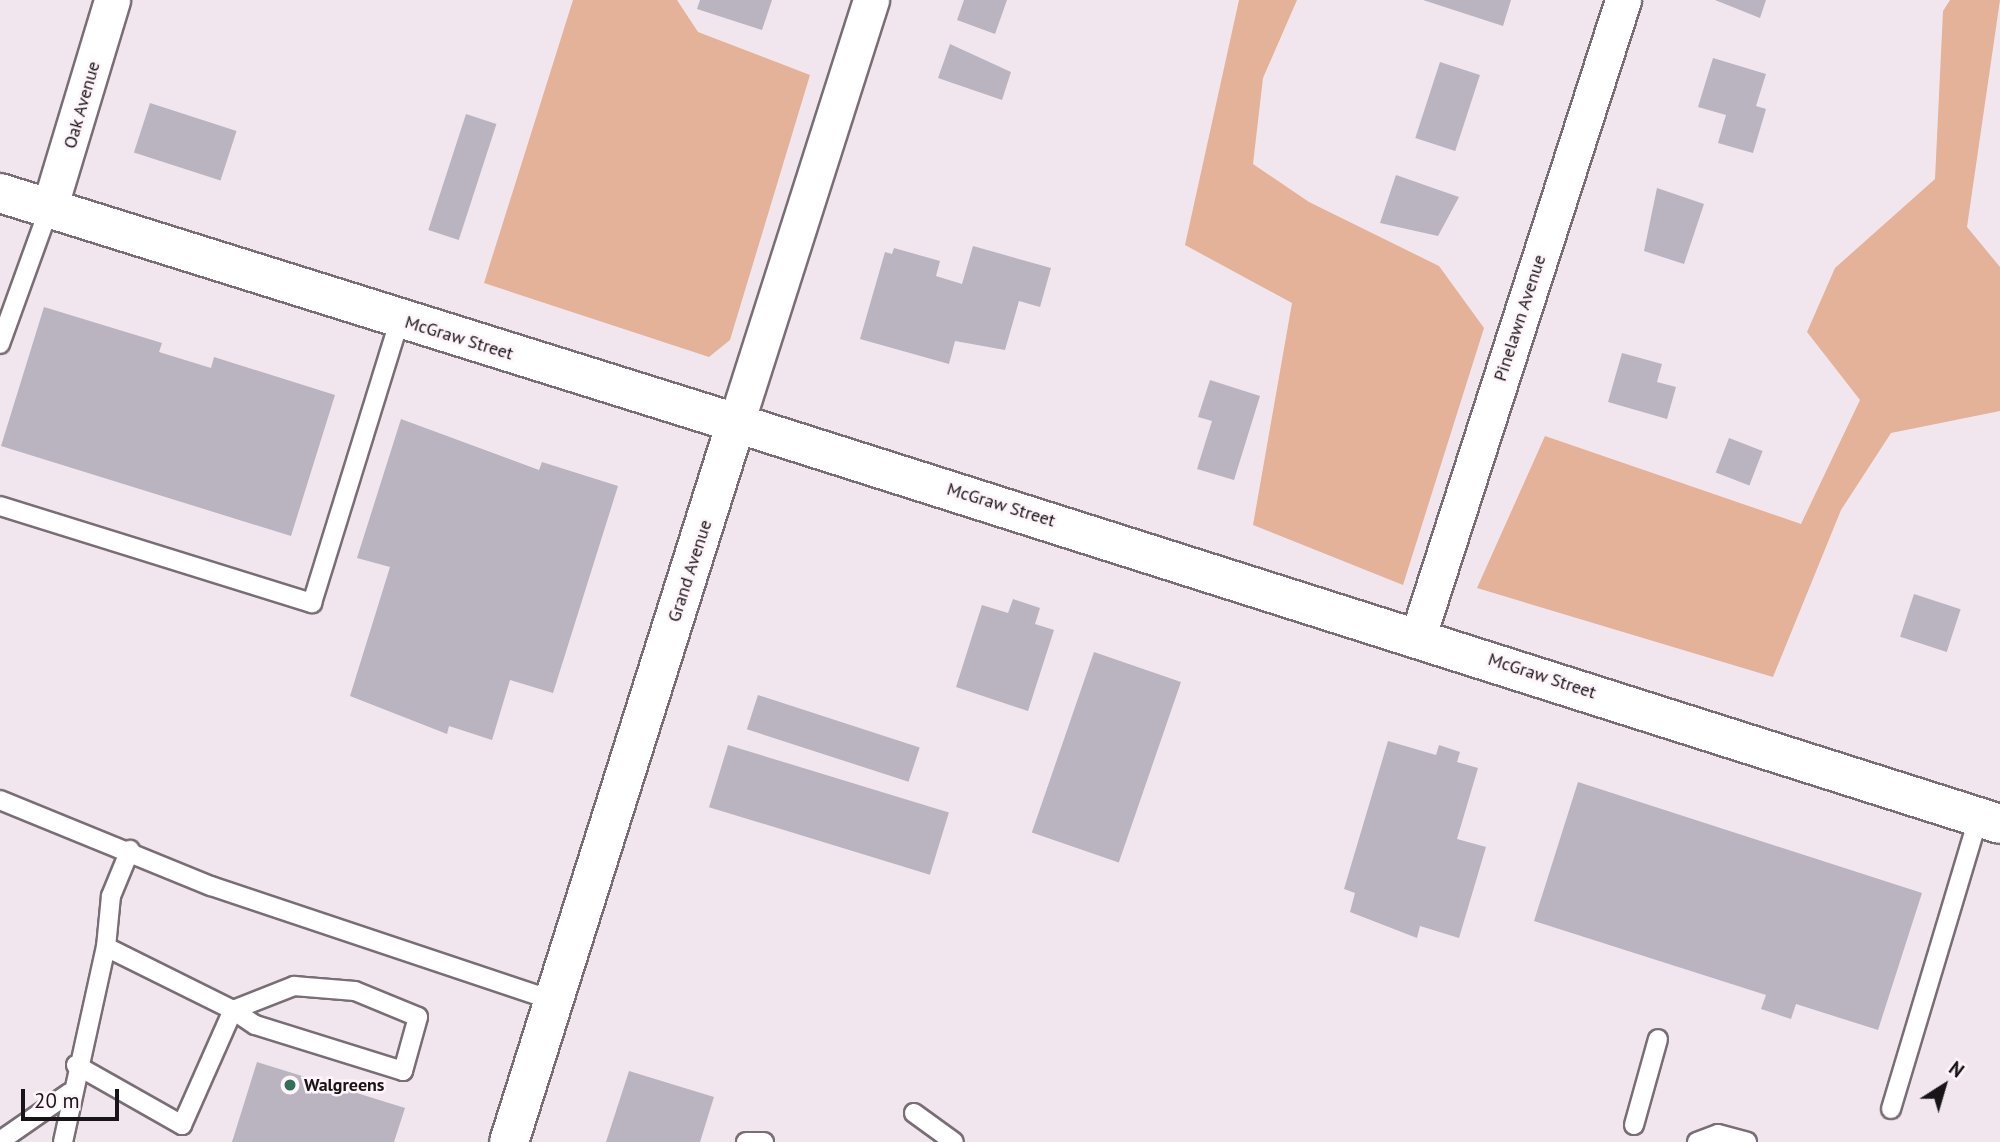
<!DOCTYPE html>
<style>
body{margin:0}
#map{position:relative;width:2000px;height:1142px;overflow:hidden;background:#f2e6ee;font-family:"PT Sans",sans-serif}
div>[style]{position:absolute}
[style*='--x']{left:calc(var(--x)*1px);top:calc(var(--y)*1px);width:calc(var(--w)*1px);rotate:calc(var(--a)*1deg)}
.green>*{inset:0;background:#e3b298}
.building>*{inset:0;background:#b9b4c0;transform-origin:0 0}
.roads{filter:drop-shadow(2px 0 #796e75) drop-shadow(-2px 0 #796e75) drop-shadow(0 2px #796e75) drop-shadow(0 -2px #796e75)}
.service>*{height:18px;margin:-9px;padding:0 9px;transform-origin:9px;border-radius:9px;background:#fff}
.minor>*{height:35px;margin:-17.5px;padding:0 17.5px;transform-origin:17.5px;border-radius:17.5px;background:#fff}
.tertiary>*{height:38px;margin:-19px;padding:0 19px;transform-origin:19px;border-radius:19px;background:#fff}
.secondary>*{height:38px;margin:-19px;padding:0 19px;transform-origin:19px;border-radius:19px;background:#fff}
.dots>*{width:19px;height:19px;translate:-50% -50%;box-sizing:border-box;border:4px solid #fef4fa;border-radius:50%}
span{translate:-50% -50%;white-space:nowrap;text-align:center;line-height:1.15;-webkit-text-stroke:5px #fef4fa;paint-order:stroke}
.street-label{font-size:18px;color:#181417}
.poi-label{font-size:18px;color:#181417;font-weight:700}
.left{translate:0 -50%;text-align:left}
.north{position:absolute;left:1909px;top:1051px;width:70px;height:70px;-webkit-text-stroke:5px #fef4fa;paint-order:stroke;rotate:37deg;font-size:19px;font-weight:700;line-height:28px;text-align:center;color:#181417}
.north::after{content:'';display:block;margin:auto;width:24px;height:32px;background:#181417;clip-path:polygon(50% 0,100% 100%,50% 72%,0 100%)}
.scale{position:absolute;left:21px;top:1089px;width:98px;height:32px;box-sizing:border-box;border:4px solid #181417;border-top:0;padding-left:9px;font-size:21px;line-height:24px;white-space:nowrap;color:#181417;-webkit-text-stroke:5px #fef4fa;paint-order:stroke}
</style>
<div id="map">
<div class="green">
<div style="clip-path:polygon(573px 0,677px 0,698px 32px,810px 75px,730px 340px,709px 357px,484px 283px)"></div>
<div style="clip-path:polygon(1239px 0,1297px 0,1263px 78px,1253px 164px,1309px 202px,1439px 266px,1484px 328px,1403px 585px,1253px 525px,1292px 303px,1185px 245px)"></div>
<div style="clip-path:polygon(1950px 0,2000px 0,1967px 227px,2000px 267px,2000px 411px,1891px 433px,1841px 510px,1773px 677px,1477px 588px,1545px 436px,1801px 524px,1860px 400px,1807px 332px,1835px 268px,1935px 179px,1943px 11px)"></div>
</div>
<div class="building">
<div style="clip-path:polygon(700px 0,772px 0,762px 30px,697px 9px)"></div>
<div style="clip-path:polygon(964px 0,1007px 0,995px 34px,957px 20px)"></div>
<div style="clip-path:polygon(1423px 0,1511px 0,1503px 26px)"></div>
<div style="clip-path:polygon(1715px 0,1766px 0,1760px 18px)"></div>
<div style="clip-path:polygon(950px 44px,1011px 72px,1002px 100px,938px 78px)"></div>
<div style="clip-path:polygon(1713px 58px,1766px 74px,1756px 106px,1766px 109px,1753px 153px,1718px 143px,1726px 115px,1698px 107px)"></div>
<div style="left:1440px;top:62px;width:42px;height:80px;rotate:18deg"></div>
<div style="left:150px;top:103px;width:91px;height:52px;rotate:18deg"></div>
<div style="left:466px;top:114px;width:32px;height:122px;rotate:18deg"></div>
<div style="clip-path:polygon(1396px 175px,1459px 197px,1438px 236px,1380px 223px)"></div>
<div style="clip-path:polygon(1657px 188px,1704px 204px,1684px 264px,1644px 251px)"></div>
<div style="clip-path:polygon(973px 246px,1051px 268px,1040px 307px,1019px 301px,1005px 350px,955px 341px,949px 364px,860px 339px,885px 252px,892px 254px,894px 248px,940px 261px,936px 276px,962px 284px)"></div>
<div style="clip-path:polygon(44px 307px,162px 343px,159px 352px,211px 368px,214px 357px,335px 395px,291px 536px,1px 446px)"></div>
<div style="clip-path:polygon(1622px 353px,1662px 364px,1657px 382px,1676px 387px,1667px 419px,1608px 402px)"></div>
<div style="clip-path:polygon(1210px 380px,1260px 396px,1234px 480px,1197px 469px,1212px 421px,1198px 417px)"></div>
<div style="clip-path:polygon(401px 419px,539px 470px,542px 462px,618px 486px,553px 693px,510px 680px,492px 740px,449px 726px,447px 734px,350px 696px,390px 567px,357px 558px)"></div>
<div style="left:1729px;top:438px;width:36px;height:37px;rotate:21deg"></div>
<div style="left:1914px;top:594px;width:49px;height:45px;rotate:18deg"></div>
<div style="clip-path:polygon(1013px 599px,1040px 608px,1035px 624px,1054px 630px,1028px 711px,956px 687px,982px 605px,1008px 613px)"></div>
<div style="left:1094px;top:652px;width:92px;height:191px;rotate:19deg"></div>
<div style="left:758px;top:695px;width:170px;height:36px;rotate:18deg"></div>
<div style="clip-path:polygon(1388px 741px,1436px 755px,1439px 745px,1460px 752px,1457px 762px,1478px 768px,1457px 839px,1486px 847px,1459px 938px,1420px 926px,1417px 938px,1350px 912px,1355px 893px,1344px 889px)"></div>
<div style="left:728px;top:745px;width:231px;height:65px;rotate:17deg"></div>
<div style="clip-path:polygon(1578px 782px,1922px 893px,1878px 1030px,1796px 1004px,1791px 1019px,1761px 1009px,1766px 995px,1534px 921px)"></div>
<div style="clip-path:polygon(257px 1062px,405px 1108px,394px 1142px,232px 1142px)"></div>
<div style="clip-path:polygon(629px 1071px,714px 1097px,700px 1142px,606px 1142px)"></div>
</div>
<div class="roads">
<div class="service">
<div style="--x:0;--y:344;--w:144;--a:-70.1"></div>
<div style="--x:0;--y:506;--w:327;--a:17.3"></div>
<div style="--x:312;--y:603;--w:297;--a:-72.8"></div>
<div style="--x:0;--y:800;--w:228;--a:22.2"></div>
<div style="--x:211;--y:886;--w:362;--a:18.5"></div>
<div style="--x:294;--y:986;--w:61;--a:4.7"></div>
<div style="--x:355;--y:991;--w:68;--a:22.4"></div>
<div style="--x:418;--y:1017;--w:56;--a:105.5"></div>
<div style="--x:403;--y:1071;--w:155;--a:-162.7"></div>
<div style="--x:255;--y:1025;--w:27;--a:-146"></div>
<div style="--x:233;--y:1010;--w:66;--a:-21.5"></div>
<div style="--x:76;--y:1065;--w:122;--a:29.5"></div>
<div style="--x:182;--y:1125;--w:126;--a:-66.1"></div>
<div style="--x:233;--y:1010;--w:142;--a:-153.6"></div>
<div style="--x:1891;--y:1109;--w:306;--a:-73.3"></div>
<div style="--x:914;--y:1113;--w:49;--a:35.9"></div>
<div style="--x:1634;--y:1125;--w:89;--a:-74.4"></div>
<div style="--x:0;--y:1141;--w:84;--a:-34.8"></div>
<div style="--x:63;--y:1142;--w:200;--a:-77.6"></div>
<div style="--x:106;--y:947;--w:51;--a:-84.4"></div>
<div style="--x:111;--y:896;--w:50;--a:-67.6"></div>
<div style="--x:746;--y:1142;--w:18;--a:0"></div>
<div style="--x:1697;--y:1142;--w:22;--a:-21"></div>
<div style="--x:1718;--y:1134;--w:30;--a:15"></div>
</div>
<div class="minor">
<div style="--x:49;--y:209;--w:218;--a:-73.2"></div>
<div style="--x:736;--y:423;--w:444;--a:-72.3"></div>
<div style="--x:1418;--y:636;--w:668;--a:-72.13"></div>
</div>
<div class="tertiary">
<div style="--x:736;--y:423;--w:1326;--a:17.6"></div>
</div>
<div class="secondary">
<div style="--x:0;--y:193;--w:771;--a:17.35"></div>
<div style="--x:736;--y:423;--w:754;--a:107.52"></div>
</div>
</div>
<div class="dots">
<div style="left:290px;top:1085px;background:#346f59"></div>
</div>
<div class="street-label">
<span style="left:82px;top:105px;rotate:-74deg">Oak Avenue</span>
<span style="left:1520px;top:318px;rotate:-72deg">Pinelawn Avenue</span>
<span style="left:459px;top:338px;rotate:17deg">McGraw Street</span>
<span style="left:1001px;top:505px;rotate:17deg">McGraw Street</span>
<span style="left:690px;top:571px;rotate:-72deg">Grand Avenue</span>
<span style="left:1542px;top:676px;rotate:18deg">McGraw Street</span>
</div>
<div class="poi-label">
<span class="left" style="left:304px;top:1085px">Walgreens</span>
</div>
<div class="north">N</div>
<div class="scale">20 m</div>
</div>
